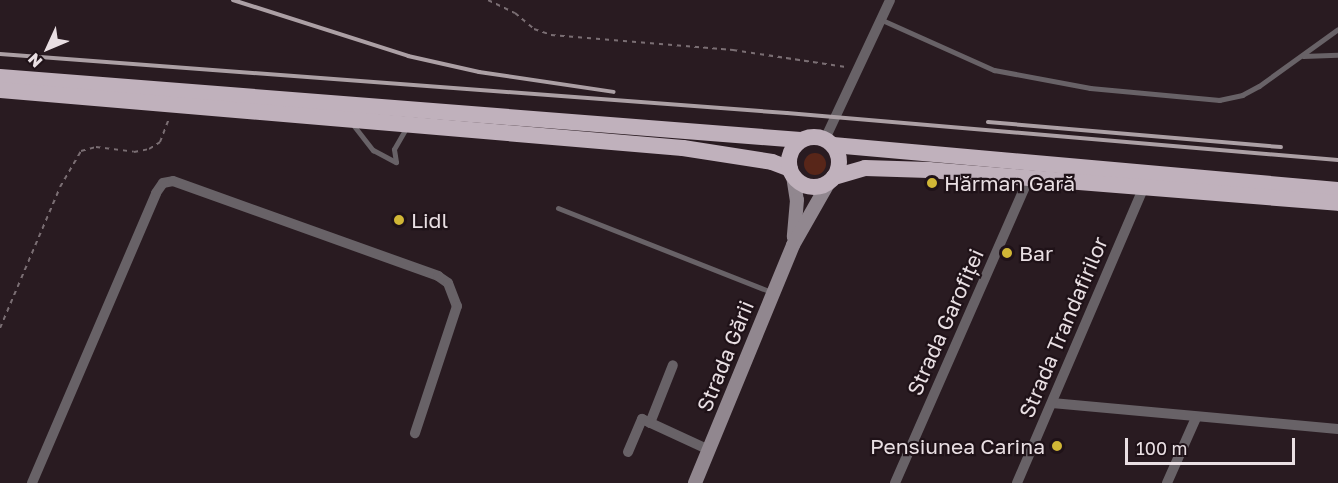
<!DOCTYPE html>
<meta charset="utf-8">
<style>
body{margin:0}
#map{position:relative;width:1338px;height:483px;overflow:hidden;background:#291b21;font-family:"Golos Text",sans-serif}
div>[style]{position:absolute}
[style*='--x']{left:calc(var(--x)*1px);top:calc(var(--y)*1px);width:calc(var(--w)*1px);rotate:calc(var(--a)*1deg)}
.green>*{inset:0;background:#582619}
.round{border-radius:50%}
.path>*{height:2px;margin-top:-1px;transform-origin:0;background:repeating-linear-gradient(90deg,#7a6e73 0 4.5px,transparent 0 9px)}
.service>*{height:5px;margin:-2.5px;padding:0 2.5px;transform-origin:2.5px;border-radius:2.5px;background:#686267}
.minor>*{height:10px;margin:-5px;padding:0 5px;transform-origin:5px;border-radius:5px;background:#686267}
.secondary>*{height:14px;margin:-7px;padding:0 7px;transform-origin:7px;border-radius:7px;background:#91878f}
.trunk>*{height:16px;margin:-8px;padding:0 8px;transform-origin:8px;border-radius:8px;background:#c0b1bc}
.trunk>.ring{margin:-8px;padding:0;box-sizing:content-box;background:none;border:16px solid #c0b1bc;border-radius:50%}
.rail>*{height:4px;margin:-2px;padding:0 2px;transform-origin:2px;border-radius:2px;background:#aca0a5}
.dots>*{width:16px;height:16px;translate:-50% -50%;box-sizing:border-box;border:3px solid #1f1218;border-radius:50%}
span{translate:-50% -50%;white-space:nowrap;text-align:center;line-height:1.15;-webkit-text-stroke:4.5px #1f1218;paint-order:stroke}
.poi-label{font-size:21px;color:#e9dfe3}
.left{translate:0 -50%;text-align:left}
.right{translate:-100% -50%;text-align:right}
.street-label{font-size:21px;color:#e9dfe3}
.north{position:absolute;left:18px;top:18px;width:60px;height:60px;-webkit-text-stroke:4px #1f1218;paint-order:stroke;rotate:226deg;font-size:16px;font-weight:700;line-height:24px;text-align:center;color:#e9dfe3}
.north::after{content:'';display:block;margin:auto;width:21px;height:27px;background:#e9dfe3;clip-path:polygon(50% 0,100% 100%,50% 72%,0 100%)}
.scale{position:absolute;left:1125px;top:438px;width:170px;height:27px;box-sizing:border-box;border:3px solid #e9dfe3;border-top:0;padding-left:8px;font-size:18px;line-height:21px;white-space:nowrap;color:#e9dfe3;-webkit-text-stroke:4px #1f1218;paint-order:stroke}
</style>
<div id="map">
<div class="green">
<div class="round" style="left:804px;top:153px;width:22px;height:22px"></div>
</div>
<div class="path">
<div style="--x:488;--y:0;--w:30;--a:26"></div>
<div style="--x:515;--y:13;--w:25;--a:40"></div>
<div style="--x:534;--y:29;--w:18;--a:19"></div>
<div style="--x:551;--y:35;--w:183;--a:4.7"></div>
<div style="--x:733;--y:50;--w:114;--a:8.6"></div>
<div style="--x:0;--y:328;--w:153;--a:-66.9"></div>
<div style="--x:60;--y:187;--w:42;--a:-59.7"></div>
<div style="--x:81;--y:151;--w:16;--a:-15"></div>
<div style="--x:96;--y:147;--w:38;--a:7"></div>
<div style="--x:134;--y:152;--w:15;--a:-11"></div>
<div style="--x:149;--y:149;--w:13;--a:-32"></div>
<div style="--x:160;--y:142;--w:25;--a:-69"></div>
</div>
<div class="service">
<div style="--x:882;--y:20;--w:123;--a:24.1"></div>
<div style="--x:994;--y:70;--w:98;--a:10.6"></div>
<div style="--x:1090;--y:88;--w:130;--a:5.3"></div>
<div style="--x:1219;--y:100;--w:24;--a:-12"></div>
<div style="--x:1242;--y:95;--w:19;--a:-28"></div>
<div style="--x:1259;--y:86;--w:97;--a:-35.8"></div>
<div style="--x:1303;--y:56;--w:35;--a:-2"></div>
<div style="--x:354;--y:126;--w:31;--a:52"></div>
<div style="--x:373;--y:150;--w:26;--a:28"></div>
<div style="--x:396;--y:162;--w:13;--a:-99"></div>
<div style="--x:394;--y:149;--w:24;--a:-60"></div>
<div style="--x:558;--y:208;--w:232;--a:21.5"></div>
</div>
<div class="minor">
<div style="--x:825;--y:139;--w:153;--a:-64.9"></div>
<div style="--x:1052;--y:403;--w:287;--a:5.2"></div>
<div style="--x:650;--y:423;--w:62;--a:-68.4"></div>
<div style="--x:628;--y:452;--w:36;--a:-67"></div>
<div style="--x:642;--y:419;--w:74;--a:24.8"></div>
<div style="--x:32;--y:483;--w:315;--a:-66.8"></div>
<div style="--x:156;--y:193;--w:12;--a:-55"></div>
<div style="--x:163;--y:183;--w:10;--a:-11"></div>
<div style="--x:173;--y:181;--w:282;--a:19.7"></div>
<div style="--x:438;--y:276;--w:12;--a:35"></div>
<div style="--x:448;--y:283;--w:25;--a:69"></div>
<div style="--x:457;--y:306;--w:134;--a:108.3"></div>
<div style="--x:895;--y:483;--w:335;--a:-66.3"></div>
<div style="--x:1017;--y:483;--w:322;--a:-66.8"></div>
<div style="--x:1167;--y:483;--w:71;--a:-66"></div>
</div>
<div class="secondary">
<div style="--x:793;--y:176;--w:24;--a:81"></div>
<div style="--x:797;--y:200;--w:37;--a:95"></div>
<div style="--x:695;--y:483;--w:257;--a:-67.6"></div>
<div style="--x:793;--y:245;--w:73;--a:-60.3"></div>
</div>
<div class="trunk">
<div style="--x:0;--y:77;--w:803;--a:4.5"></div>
<div style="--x:0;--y:90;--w:685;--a:4.85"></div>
<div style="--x:683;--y:148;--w:90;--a:8.9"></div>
<div style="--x:772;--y:162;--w:19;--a:21"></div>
<div class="ring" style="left:789px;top:137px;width:34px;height:34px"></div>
<div style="--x:833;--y:145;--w:507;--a:5.09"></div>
<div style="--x:834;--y:177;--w:32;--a:-16"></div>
<div style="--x:865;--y:168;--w:64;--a:1.8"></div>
<div style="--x:929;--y:170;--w:410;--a:4.6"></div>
</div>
<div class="rail">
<div style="--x:233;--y:0;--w:184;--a:17.7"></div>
<div style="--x:408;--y:56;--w:73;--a:12.7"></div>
<div style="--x:479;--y:72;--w:136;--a:8.4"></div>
<div style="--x:0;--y:54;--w:789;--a:4.29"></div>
<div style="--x:787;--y:113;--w:553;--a:4.88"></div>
<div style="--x:988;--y:122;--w:294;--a:4.9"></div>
</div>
<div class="dots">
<div style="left:932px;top:183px;background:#d1b736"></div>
<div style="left:399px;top:220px;background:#d1b736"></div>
<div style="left:1007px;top:253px;background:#d1b736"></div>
<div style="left:1057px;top:446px;background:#d1b736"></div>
</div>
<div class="poi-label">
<span class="left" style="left:944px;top:183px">Hărman Gară</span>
<span class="left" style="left:411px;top:220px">Lidl</span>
<span class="left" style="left:1019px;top:253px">Bar</span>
<span class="right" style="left:1045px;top:446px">Pensiunea Carina</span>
</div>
<div class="street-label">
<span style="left:945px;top:322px;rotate:-66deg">Strada Garofiței</span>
<span style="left:1063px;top:327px;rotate:-67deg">Strada Trandafirilor</span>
<span style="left:725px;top:356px;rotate:-68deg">Strada Gării</span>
</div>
<div class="north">N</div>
<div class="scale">100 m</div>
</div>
